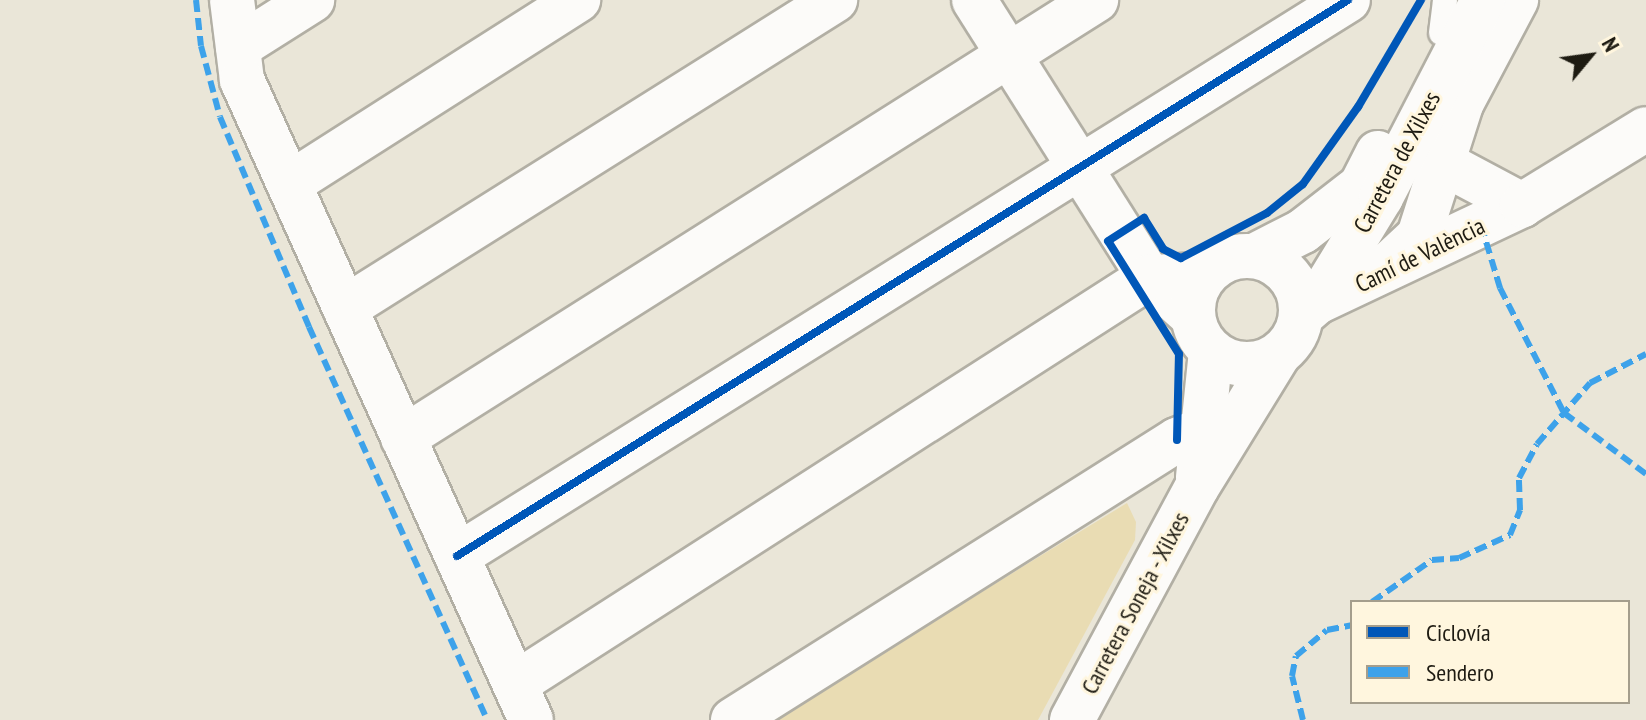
<!DOCTYPE html>
<meta charset="utf-8">
<style>
body{margin:0}
#map{position:relative;width:1646px;height:720px;overflow:hidden;background:#eae6d8;font-family:"PT Sans Narrow",sans-serif}
div>[style]{position:absolute}
[style*='--x']{left:calc(var(--x)*1px);top:calc(var(--y)*1px);width:calc(var(--w)*1px);rotate:calc(var(--a)*1deg)}
.green>*{inset:0;background:#e9dcb3}
.roads{filter:drop-shadow(2px 0 #b2afa4) drop-shadow(-2px 0 #b2afa4) drop-shadow(0 2px #b2afa4) drop-shadow(0 -2px #b2afa4)}
.lane>*{height:24px;margin:-12px;padding:0 12px;transform-origin:12px;border-radius:12px;background:#fcfbf9}
.street>*{height:44px;margin:-22px;padding:0 22px;transform-origin:22px;border-radius:22px;background:#fcfbf9}
.secondary>*{height:44px;margin:-22px;padding:0 22px;transform-origin:22px;border-radius:22px;background:#fcfbf9}
.secondary>.ring{margin:-22px;padding:0;box-sizing:content-box;background:none;border:44px solid #fcfbf9;border-radius:50%}
.quiet>*{height:6px;margin-top:-3px;transform-origin:0;background:repeating-linear-gradient(90deg,#3da2ea 0 12px,transparent 0 18px)}
.cycleway>*{height:8px;margin:-4px;padding:0 4px;transform-origin:4px;border-radius:4px;background:#0057b8}
span{translate:-50% -50%;white-space:nowrap;text-align:center;line-height:1.15;-webkit-text-stroke:6px #fff6de;paint-order:stroke}
.street-label{font-size:24px;color:#1e1b12}
.legend{position:absolute;left:1350px;top:600px;width:280px;height:104px;box-sizing:border-box;background:#fff6de;border:2px solid #a59e8c;margin:0;padding:10px 14px;list-style:none;font-size:24px;color:#1e1b12}
.legend li{display:flex;align-items:center;gap:16px;height:40px}
.legend b{width:40px;border:2px solid #a59e8c}
.north{position:absolute;left:1550px;top:16px;width:80px;height:80px;-webkit-text-stroke:6px #fff6de;paint-order:stroke;rotate:61deg;font-size:22px;font-weight:700;line-height:32px;text-align:center;color:#1e1b12}
.north::after{content:'';display:block;margin:auto;width:28px;height:36px;background:#1e1b12;clip-path:polygon(50% 0,100% 100%,50% 72%,0 100%)}
</style>
<div id="map">
<div class="green">
<div style="clip-path:polygon(1127px 503px,1136px 522px,1135px 540px,1038px 720px,772px 720px)"></div>
</div>
<div class="roads">
<div class="lane">
<div style="--x:1441;--y:33;--w:33;--a:-83"></div>
</div>
<div class="street">
<div style="--x:232;--y:0;--w:81;--a:82.9"></div>
<div style="--x:242;--y:80;--w:702;--a:65.7"></div>
<div style="--x:974;--y:0;--w:328;--a:57.7"></div>
<div style="--x:1149;--y:277;--w:58;--a:42.2"></div>
<div style="--x:238;--y:47;--w:88;--a:-32.4"></div>
<div style="--x:1441;--y:162;--w:92;--a:28"></div>
<div style="--x:289;--y:184;--w:343;--a:-32.5"></div>
<div style="--x:1389;--y:264;--w:41;--a:-43"></div>
<div style="--x:1419;--y:236;--w:139;--a:-72.3"></div>
<div style="--x:1461;--y:104;--w:118;--a:-62.1"></div>
<div style="--x:1317;--y:302;--w:227;--a:-25.3"></div>
<div style="--x:1522;--y:205;--w:145;--a:-31.5"></div>
<div style="--x:345;--y:308;--w:579;--a:-32.15"></div>
<div style="--x:403;--y:438;--w:820;--a:-32.29"></div>
<div style="--x:457;--y:556;--w:1050;--a:-31.96"></div>
<div style="--x:515;--y:684;--w:753;--a:-32.7"></div>
<div style="--x:1149;--y:277;--w:55;--a:-2.1"></div>
<div style="--x:733;--y:720;--w:525;--a:-32.24"></div>
<div style="--x:1177;--y:440;--w:29;--a:-22"></div>
</div>
<div class="secondary">
<div class="ring" style="left:1193px;top:256px;width:64px;height:64px"></div>
<div style="--x:1254;--y:256;--w:55;--a:-27"></div>
<div style="--x:1303;--y:231;--w:73;--a:-37.8"></div>
<div style="--x:1361;--y:186;--w:37;--a:-63"></div>
<div style="--x:1301;--y:316;--w:21;--a:-41"></div>
<div style="--x:1317;--y:302;--w:123;--a:-58.6"></div>
<div style="--x:1381;--y:197;--w:222;--a:-62.6"></div>
<div style="--x:1198;--y:477;--w:126;--a:-84.1"></div>
<div style="--x:1072;--y:720;--w:264;--a:-61.8"></div>
<div style="--x:1197;--y:487;--w:153;--a:-58.4"></div>
</div>
</div>
<div class="quiet">
<div style="--x:196;--y:0;--w:46;--a:83.8"></div>
<div style="--x:201;--y:46;--w:73;--a:75"></div>
<div style="--x:220;--y:117;--w:228;--a:67"></div>
<div style="--x:309;--y:327;--w:431;--a:65.6"></div>
<div style="--x:1481;--y:225;--w:66;--a:73.2"></div>
<div style="--x:1500;--y:288;--w:140;--a:62.9"></div>
<div style="--x:1564;--y:413;--w:102;--a:36.6"></div>
<div style="--x:1372;--y:602;--w:73;--a:-35"></div>
<div style="--x:1432;--y:560;--w:27;--a:-4"></div>
<div style="--x:1459;--y:558;--w:56;--a:-24.3"></div>
<div style="--x:1510;--y:535;--w:27;--a:-68"></div>
<div style="--x:1520;--y:510;--w:32;--a:-92"></div>
<div style="--x:1519;--y:478;--w:38;--a:-62"></div>
<div style="--x:1537;--y:444;--w:81;--a:-49"></div>
<div style="--x:1590;--y:383;--w:63;--a:-27.4"></div>
<div style="--x:1303;--y:720;--w:45;--a:-104"></div>
<div style="--x:1292;--y:676;--w:20;--a:-79"></div>
<div style="--x:1296;--y:656;--w:40;--a:-40"></div>
<div style="--x:1327;--y:630;--w:25;--a:-11"></div>
</div>
<div class="cycleway">
<div style="--x:1177;--y:440;--w:86;--a:-88.7"></div>
<div style="--x:1179;--y:354;--w:133;--a:-122.1"></div>
<div style="--x:1108;--y:241;--w:43;--a:-32.6"></div>
<div style="--x:1144;--y:218;--w:36;--a:58"></div>
<div style="--x:1163;--y:249;--w:20;--a:27"></div>
<div style="--x:1181;--y:258;--w:97;--a:-27.6"></div>
<div style="--x:1267;--y:213;--w:46;--a:-38.9"></div>
<div style="--x:1303;--y:184;--w:95;--a:-54.5"></div>
<div style="--x:1358;--y:107;--w:124;--a:-59.5"></div>
<div style="--x:457;--y:556;--w:1050;--a:-31.96"></div>
</div>
<div class="street-label">
<span style="left:1397px;top:162px;rotate:-62deg">Carretera de Xilxes</span>
<span style="left:1420px;top:255px;rotate:-26deg">Camí de València</span>
<span style="left:1135px;top:603px;rotate:-62deg">Carretera Soneja - Xilxes</span>
</div>
<ul class="legend">
<li><b style="height:10px;background:#0057b8"></b>Ciclovía</li>
<li><b style="height:10px;background:#3da2ea"></b>Sendero</li>
</ul>
<div class="north">N</div>
</div>
